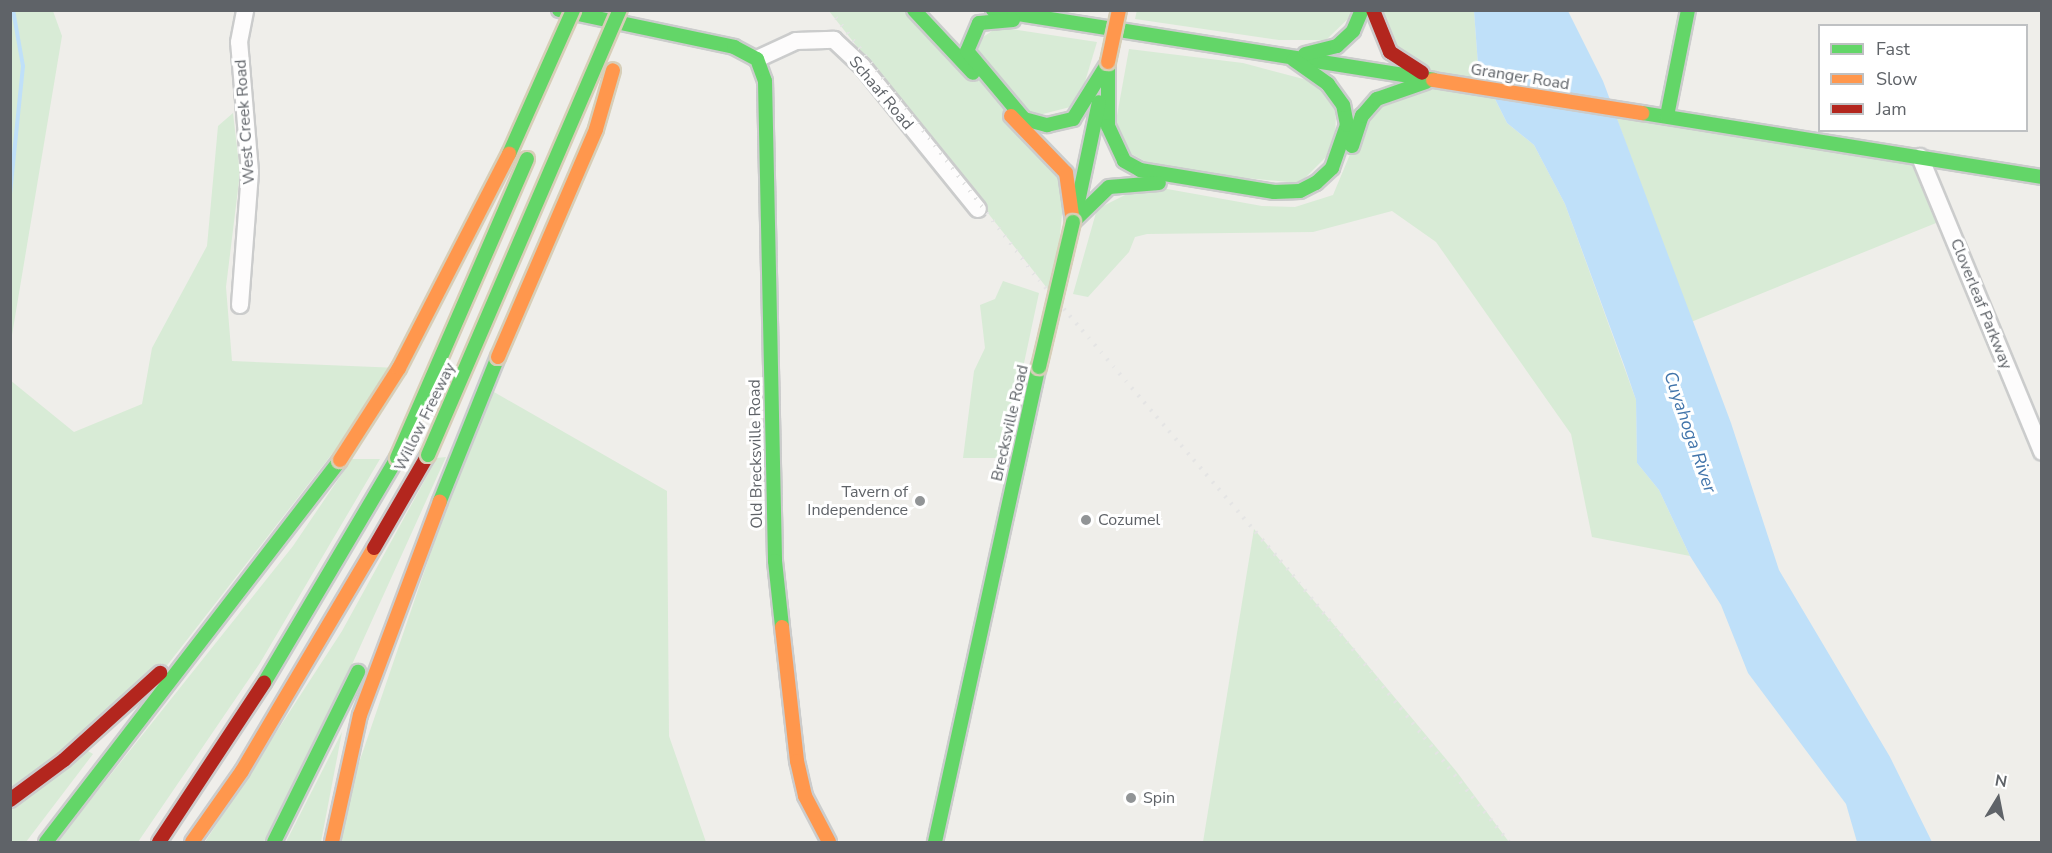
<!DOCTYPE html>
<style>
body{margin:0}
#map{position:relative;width:2052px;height:853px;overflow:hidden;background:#efeeea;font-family:"Nunito Sans",sans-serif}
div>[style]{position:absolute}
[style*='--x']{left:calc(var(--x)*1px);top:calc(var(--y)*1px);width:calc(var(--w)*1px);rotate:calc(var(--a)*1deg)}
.green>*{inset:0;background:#d8ebd6}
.water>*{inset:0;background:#bfe0f9}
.stream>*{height:4px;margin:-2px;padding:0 2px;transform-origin:2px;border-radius:2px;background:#bfe0f9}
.roads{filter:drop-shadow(2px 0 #cbcccc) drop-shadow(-2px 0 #cbcccc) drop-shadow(0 2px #cbcccc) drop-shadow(0 -2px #cbcccc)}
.street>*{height:16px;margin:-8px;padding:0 8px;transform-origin:8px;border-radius:8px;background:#fdfcfc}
.fast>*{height:14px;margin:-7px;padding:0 7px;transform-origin:7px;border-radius:7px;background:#63d668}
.slow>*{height:14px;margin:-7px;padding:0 7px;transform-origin:7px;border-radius:7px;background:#ff974d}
.jam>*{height:14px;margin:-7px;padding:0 7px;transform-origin:7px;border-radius:7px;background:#b3261e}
.rail>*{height:4px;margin-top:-2px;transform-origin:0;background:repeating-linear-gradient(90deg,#e4e4e4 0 1.5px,transparent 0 9.5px)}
.bridges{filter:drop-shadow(2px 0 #d7ceb8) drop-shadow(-2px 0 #d7ceb8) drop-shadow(0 2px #d7ceb8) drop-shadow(0 -2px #d7ceb8)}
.fast-bridge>*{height:14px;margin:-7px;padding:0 7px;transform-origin:7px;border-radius:7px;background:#63d668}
.slow-bridge>*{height:14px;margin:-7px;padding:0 7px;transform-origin:7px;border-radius:7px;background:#ff974d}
.dots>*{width:16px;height:16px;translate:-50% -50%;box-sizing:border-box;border:3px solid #fff;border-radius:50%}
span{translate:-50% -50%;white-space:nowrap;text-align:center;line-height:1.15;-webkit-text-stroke:6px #fff;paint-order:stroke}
.street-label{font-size:16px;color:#5f6368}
.poi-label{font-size:16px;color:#5f6368}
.right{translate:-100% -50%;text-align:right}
.left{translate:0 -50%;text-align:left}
.water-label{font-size:18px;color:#4174aa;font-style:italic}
.frame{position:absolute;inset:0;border:12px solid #5f6368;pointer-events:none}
.legend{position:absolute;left:1818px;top:24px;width:210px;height:108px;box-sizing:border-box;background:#fff;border:2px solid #bfc1c3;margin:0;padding:8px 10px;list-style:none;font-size:18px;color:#5f6368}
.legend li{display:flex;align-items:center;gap:12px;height:30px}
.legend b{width:30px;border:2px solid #bfc1c3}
.north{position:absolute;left:1968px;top:769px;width:60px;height:60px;-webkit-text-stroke:4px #fff;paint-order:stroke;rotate:10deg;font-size:16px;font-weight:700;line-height:24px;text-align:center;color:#5f6368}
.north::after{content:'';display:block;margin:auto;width:21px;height:27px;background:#5f6368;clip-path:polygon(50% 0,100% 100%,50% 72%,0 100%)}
</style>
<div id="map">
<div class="green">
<div style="clip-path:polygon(11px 10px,53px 11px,62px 36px,11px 341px)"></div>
<div style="clip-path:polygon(1137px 10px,1356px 11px,1326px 40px,1279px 40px,1135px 19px)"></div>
<div style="clip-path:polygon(829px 11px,914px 11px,1066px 173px,1054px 297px)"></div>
<div style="clip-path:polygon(1373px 11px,1474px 11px,1478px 65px,1507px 123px,1534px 145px,1565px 204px,1636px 400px,1637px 463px,1659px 490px,1690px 556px,1592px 537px,1571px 434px,1436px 242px,1392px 211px,1313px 232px,1147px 234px,1135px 237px,1129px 252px,1088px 297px,1073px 294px,1097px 209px,1145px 185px,1262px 206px,1295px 207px,1333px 195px,1351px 152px,1406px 64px)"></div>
<div style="clip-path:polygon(998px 27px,1097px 42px,1078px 105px,1035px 116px,977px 60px,980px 39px)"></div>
<div style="clip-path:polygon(1129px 49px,1243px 63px,1315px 82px,1336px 108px,1335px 148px,1300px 183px,1161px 170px,1130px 153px,1116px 121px)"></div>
<div style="clip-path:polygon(1613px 108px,1920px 157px,1946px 219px,1691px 322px)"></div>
<div style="clip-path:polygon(233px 113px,240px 173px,226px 287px,232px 361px,399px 368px,165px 668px,10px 800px,10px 380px,74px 432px,142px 404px,152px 348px,207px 246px,218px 126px)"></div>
<div style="clip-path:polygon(1003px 281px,1039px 293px,1005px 452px,999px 458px,963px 458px,974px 371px,985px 348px,980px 305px,995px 299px)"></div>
<div style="clip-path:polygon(487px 388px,667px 491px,669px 736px,706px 842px,332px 842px)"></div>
<div style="clip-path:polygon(446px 457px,321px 733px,264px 842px,205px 842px,342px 631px,437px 458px)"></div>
<div style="clip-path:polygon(352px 459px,380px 459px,260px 663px,138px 842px,57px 842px,293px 546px)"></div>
<div style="clip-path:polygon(1254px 529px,1456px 771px,1509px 842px,1203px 842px)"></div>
<div style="clip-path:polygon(342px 732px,321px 842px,286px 842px)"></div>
<div style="clip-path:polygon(88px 751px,93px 754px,26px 842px,11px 842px,11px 805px)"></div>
</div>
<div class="water">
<div style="clip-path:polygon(1474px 11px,1568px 11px,1603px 81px,1731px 423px,1779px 570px,1890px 757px,1932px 842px,1857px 842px,1846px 804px,1748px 673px,1721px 605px,1690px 556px,1659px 490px,1637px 463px,1636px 400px,1624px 365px,1565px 204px,1534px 145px,1507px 123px,1478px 65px)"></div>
</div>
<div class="stream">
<div style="--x:10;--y:194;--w:129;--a:-84.2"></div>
<div style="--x:23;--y:66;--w:57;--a:-100.1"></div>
</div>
<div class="roads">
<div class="street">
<div style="--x:757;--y:59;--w:43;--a:-24.8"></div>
<div style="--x:796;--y:41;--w:38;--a:-2"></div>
<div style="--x:834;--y:40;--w:38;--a:43"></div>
<div style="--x:862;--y:66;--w:184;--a:51"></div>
<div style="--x:1920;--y:157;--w:319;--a:67.5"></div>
<div style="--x:240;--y:305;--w:133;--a:-85.7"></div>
<div style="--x:250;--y:172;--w:130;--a:-94.8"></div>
<div style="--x:239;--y:42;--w:33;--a:-79"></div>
</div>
<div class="fast">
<div style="--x:559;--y:10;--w:179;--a:11.9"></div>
<div style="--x:734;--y:47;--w:26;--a:28"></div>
<div style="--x:757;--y:59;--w:23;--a:70"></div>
<div style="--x:765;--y:81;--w:480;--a:88.8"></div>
<div style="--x:775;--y:561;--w:66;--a:83.9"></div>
<div style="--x:914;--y:10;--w:86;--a:46.9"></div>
<div style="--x:993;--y:10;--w:446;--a:9"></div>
<div style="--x:1013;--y:20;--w:34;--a:175"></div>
<div style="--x:979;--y:23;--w:30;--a:113"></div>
<div style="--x:967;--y:51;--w:89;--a:50"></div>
<div style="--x:1024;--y:119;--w:24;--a:15"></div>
<div style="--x:1047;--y:125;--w:27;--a:-13"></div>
<div style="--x:1073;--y:119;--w:62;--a:-58.1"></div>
<div style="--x:1305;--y:54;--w:33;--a:-14"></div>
<div style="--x:1337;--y:46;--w:22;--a:-43"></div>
<div style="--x:1353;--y:31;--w:23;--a:-67"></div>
<div style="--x:1108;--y:62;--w:64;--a:90"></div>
<div style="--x:1108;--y:126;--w:38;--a:65"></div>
<div style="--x:1124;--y:161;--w:18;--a:29"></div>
<div style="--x:1140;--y:170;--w:136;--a:9.3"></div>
<div style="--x:1274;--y:192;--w:26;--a:-2"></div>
<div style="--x:1300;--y:191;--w:18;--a:-27"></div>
<div style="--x:1316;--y:183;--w:22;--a:-43"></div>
<div style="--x:1332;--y:168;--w:46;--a:-70.8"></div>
<div style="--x:1347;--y:125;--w:20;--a:-101"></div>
<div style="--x:1343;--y:105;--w:26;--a:-126"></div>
<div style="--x:1328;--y:84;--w:42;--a:-144.8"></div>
<div style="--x:1642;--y:113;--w:405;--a:9.1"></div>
<div style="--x:1667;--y:116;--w:108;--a:-78.8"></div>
<div style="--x:1352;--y:146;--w:32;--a:-72"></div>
<div style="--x:1362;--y:116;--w:23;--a:-49"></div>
<div style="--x:1377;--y:99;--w:52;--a:-19.1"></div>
<div style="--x:1077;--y:207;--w:107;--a:-78.2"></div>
<div style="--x:1073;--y:222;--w:50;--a:-44.2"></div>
<div style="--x:1109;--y:187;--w:50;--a:-4.6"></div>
<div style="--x:440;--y:501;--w:155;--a:-68.1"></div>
<div style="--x:264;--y:683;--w:261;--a:-59.4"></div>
<div style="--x:46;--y:842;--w:482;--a:-52.4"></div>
<div style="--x:274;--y:842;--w:190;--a:-63.7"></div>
<div style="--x:935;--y:842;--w:486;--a:-77.7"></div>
</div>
<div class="slow">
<div style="--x:1433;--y:80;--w:212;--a:9"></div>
<div style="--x:1011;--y:116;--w:79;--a:46"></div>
<div style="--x:1066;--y:173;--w:49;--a:81.9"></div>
<div style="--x:782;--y:627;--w:135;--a:83.6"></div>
<div style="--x:797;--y:761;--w:36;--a:77"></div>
<div style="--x:805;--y:796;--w:52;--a:62.4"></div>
<div style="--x:192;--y:842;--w:87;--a:-54.8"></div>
<div style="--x:242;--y:771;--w:259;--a:-59.4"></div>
<div style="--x:332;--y:842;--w:130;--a:-77.6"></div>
<div style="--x:360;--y:715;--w:228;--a:-69.5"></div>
</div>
<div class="jam">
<div style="--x:1373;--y:10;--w:45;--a:68"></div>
<div style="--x:1390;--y:52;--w:38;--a:33"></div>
<div style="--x:374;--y:548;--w:108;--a:-59.9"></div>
<div style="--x:10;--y:800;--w:67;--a:-36.5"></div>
<div style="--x:64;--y:760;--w:130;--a:-42.2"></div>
<div style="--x:159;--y:842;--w:191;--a:-56.6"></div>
</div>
</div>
<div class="rail">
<div style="--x:830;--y:10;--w:341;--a:52.3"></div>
<div style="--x:1039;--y:280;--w:380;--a:49.3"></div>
<div style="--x:1287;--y:568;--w:353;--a:51"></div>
</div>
<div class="bridges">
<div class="fast-bridge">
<div style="--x:509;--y:154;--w:158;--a:-66"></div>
<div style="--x:1039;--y:367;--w:149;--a:-76.8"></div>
<div style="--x:428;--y:455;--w:485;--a:-66.7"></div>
<div style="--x:397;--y:458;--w:326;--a:-66.5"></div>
</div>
<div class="slow-bridge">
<div style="--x:1108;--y:62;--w:53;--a:-78.1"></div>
<div style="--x:498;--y:357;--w:248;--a:-66.7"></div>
<div style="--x:596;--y:129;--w:61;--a:-73.9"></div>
<div style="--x:340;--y:460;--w:109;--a:-57.3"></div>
<div style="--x:399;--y:368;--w:241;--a:-62.8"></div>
</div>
</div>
<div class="dots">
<div style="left:920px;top:501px;background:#919496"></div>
<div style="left:1086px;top:520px;background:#919496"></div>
<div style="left:1131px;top:798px;background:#919496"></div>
</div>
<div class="street-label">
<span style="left:1520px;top:77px;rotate:9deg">Granger Road</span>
<span style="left:881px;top:93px;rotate:50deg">Schaaf Road</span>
<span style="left:245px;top:122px;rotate:-94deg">West Creek Road</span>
<span style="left:1981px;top:304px;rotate:68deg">Cloverleaf Parkway</span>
<span style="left:425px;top:417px;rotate:-64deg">Willow Freeway</span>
<span style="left:1010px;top:423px;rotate:-77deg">Brecksville Road</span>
<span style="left:756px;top:454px;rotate:-91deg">Old Brecksville Road</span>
</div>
<div class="poi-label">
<span class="right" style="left:908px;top:501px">Tavern of<br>Independence</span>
<span class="left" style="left:1098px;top:520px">Cozumel</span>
<span class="left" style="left:1143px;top:798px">Spin</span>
</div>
<div class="water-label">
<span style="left:1690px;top:432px;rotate:71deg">Cuyahoga River</span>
</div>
<div class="frame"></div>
<ul class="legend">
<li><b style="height:8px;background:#63d668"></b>Fast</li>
<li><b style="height:8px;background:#ff974d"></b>Slow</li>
<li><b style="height:8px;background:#b3261e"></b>Jam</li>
</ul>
<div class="north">N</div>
</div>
